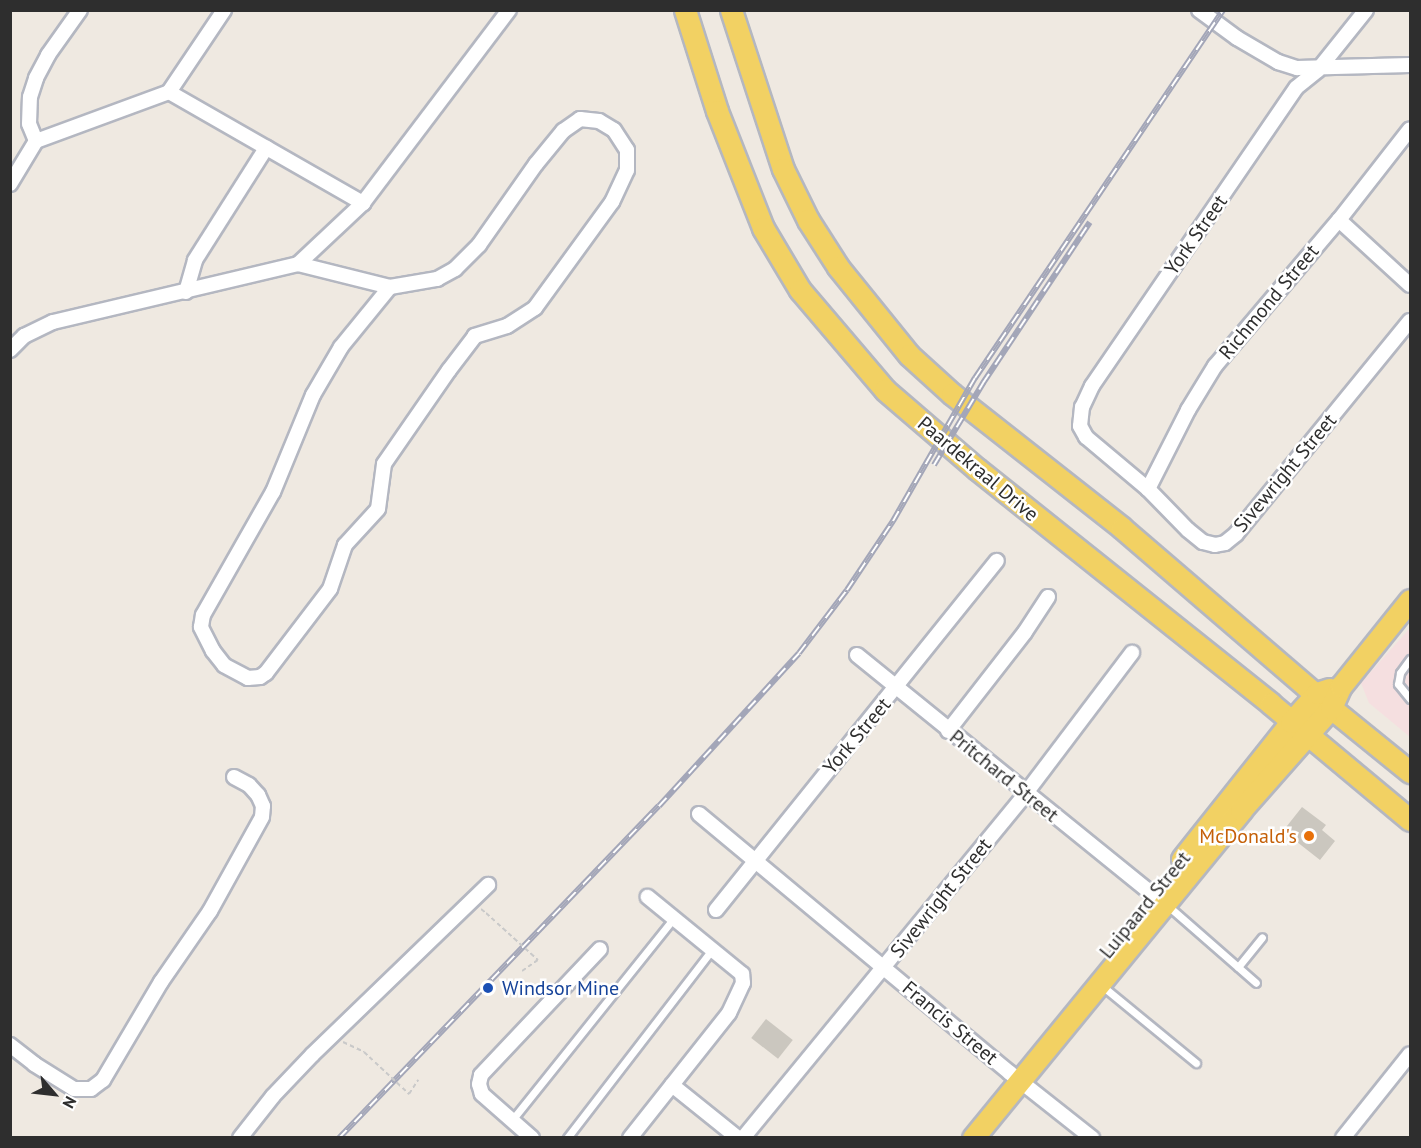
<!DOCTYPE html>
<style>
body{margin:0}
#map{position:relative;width:1421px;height:1148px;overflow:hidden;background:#efe9e1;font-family:"PT Sans",sans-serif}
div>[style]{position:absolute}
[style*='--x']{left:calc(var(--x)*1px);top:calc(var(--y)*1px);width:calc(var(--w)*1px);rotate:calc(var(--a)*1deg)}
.medical>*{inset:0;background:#f5dfe0}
.building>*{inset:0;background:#cbc7bf;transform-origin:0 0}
.path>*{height:2px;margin-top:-1px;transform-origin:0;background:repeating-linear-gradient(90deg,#c9c9c9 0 4.5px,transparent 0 7.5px)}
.roads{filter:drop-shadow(2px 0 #b4b7c1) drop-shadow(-2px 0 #b4b7c1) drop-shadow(0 2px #b4b7c1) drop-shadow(0 -2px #b4b7c1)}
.service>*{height:7px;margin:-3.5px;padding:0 3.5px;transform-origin:3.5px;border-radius:3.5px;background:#fff}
.minor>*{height:14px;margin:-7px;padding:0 7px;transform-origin:7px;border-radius:7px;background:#fff}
.primary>*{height:21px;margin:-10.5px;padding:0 10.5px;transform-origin:10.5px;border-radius:10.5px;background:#f2d163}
.rail>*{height:6px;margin-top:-3px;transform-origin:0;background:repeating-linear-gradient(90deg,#fff 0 11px,#a3a6b8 0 22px);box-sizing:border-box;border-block:2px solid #a3a6b8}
.path-bridge>*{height:2px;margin-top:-1px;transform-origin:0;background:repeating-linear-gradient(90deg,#c9c9c9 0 4.5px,transparent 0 7.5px)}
.dots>*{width:16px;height:16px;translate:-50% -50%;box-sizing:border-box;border:3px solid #fff;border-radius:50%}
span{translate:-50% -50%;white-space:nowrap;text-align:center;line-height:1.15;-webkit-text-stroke:5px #fff;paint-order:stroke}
.street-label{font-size:20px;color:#2e2e2e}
.food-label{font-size:20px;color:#c56008}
.right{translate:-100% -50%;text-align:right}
.transit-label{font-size:20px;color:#164399}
.left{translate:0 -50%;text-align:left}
.frame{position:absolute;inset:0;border:12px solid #2e2e2e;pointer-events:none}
.north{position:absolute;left:24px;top:1064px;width:60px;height:60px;-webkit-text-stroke:4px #fff;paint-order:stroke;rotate:118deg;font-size:16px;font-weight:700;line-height:24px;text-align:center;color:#2e2e2e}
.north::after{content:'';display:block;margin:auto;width:21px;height:27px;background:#2e2e2e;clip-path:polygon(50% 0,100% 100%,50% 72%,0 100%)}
</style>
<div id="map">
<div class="medical">
<div style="clip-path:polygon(1410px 628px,1410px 737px,1369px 703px,1361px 683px)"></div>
</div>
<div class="building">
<div style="clip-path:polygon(1302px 807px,1326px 825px,1322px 830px,1335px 841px,1320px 860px,1283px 831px)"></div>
<div style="left:766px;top:1019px;width:34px;height:24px;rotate:38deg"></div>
</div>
<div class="path">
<div style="--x:481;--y:909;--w:6;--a:39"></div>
<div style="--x:522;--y:971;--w:19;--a:-35"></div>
<div style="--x:343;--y:1042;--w:23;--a:25"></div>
<div style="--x:409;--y:1094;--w:17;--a:-57"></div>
</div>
<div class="roads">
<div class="service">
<div style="--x:1410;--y:659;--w:17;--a:126"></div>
<div style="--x:1400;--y:673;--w:11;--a:100"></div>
<div style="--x:1398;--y:684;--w:19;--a:51"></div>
<div style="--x:1167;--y:905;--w:118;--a:41.2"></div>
<div style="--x:1238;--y:967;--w:38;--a:-51"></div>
<div style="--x:1101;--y:985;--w:123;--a:39.4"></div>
<div style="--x:512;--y:1120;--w:259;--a:-51.3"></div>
<div style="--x:567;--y:1138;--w:237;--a:-52.4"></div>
</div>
<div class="minor">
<div style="--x:1199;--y:10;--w:47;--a:36.4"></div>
<div style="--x:1237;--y:38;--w:48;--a:30.3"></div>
<div style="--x:1278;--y:62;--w:20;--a:18"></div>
<div style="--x:1297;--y:68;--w:113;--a:-1.5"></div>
<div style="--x:1366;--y:10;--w:77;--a:128.7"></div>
<div style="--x:1318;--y:70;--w:28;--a:141"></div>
<div style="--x:1296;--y:88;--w:361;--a:124.4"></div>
<div style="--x:1092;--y:386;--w:23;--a:115"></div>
<div style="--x:1082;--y:407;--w:19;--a:96"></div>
<div style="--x:1080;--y:426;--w:13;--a:61"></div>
<div style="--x:1086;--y:437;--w:81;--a:40"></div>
<div style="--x:1148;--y:489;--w:57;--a:45.7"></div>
<div style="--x:1188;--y:530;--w:19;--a:39"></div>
<div style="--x:1203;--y:542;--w:12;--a:14"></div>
<div style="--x:1215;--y:545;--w:10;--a:-11"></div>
<div style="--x:1225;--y:543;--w:14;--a:-39"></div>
<div style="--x:1236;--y:534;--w:275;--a:-50.8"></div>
<div style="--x:169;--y:92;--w:224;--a:29.8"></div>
<div style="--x:36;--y:141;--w:142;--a:-20.2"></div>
<div style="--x:169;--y:92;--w:99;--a:-56.1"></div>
<div style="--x:10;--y:184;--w:50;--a:-58.8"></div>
<div style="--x:36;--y:141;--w:18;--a:-112"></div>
<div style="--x:29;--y:124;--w:27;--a:-88"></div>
<div style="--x:30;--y:97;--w:20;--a:-72"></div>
<div style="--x:36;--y:78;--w:26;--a:-62"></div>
<div style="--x:48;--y:55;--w:55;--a:-54.6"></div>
<div style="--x:1339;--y:220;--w:96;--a:42.5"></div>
<div style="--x:298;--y:264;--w:95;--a:14"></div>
<div style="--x:390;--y:287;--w:48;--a:-9.7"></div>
<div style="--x:437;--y:279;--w:21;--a:-29"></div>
<div style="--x:455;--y:269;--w:34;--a:-45"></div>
<div style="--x:479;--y:245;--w:99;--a:-54.9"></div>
<div style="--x:536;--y:164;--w:43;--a:-50.7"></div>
<div style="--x:563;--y:131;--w:21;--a:-35"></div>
<div style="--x:580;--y:119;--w:19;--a:6"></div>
<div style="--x:599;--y:121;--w:17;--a:31"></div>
<div style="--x:614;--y:130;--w:24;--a:57"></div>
<div style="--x:627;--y:150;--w:20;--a:90"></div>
<div style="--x:627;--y:170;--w:35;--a:115"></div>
<div style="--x:612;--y:202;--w:131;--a:126"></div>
<div style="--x:535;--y:308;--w:33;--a:147"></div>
<div style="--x:507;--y:326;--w:34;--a:163"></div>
<div style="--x:475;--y:336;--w:43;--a:127.4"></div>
<div style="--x:449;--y:370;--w:114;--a:124.7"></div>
<div style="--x:384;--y:464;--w:45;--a:97.6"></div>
<div style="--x:378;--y:509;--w:49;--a:132.5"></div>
<div style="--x:345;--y:545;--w:46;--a:108.8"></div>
<div style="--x:330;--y:589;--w:106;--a:127.3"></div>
<div style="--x:266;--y:673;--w:7;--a:146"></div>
<div style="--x:260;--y:677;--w:12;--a:175"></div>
<div style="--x:248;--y:678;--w:27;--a:-152"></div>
<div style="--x:224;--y:665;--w:18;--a:-128"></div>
<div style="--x:213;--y:651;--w:27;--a:-117"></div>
<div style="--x:201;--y:627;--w:12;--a:-81"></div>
<div style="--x:203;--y:615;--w:142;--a:-60.4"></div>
<div style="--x:273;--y:492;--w:105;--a:-67.6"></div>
<div style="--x:313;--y:395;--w:56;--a:-59.7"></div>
<div style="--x:341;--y:347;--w:77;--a:-50.8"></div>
<div style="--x:186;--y:292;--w:33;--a:-74"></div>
<div style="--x:195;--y:260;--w:133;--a:-57.6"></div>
<div style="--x:10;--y:350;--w:20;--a:-45"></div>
<div style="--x:24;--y:336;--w:32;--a:-26"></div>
<div style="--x:53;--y:322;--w:252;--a:-13.3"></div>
<div style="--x:298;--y:264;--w:89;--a:-43.2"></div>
<div style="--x:363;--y:203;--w:242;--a:-52.9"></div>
<div style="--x:1148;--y:489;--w:89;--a:-63.1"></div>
<div style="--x:1188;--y:410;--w:52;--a:-58.5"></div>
<div style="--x:1215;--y:366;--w:192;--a:-49.7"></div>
<div style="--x:1339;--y:220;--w:115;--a:-52"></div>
<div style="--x:857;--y:655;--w:381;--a:39"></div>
<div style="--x:948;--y:731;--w:125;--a:-52.1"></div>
<div style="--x:1025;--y:632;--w:42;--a:-56.7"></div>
<div style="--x:699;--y:814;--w:405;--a:39.8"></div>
<div style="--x:1010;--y:1073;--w:105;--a:38.4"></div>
<div style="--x:716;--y:910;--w:448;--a:-51.2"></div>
<div style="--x:10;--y:1045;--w:31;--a:38"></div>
<div style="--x:34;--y:1064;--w:47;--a:32"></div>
<div style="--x:74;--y:1089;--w:17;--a:0"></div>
<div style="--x:91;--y:1089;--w:15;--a:-37"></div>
<div style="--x:103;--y:1080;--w:114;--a:-59.4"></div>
<div style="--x:161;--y:982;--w:86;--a:-55.4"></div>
<div style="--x:210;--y:911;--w:107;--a:-61"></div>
<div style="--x:262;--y:817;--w:11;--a:-85"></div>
<div style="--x:263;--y:806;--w:12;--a:-114"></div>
<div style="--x:258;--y:795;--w:13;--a:-132"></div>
<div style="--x:249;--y:785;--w:17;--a:-152"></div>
<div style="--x:672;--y:1085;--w:85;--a:38.8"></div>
<div style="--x:240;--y:1138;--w:53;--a:-51.8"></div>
<div style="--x:273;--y:1096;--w:57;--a:-46.4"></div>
<div style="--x:312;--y:1055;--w:245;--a:-44"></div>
<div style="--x:532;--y:1138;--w:67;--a:-138.7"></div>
<div style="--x:482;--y:1094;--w:10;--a:-107"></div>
<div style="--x:479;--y:1084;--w:9;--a:-77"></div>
<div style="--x:481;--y:1075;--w:173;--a:-46.6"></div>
<div style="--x:630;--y:1138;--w:159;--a:-51.6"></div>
<div style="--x:729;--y:1013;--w:33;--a:-65"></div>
<div style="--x:743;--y:983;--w:9;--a:-96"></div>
<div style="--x:742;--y:974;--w:122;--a:-140.7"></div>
<div style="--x:743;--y:1138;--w:446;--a:-50.6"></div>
<div style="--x:1026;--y:793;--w:176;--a:-52.9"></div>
<div style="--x:1343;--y:1138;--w:107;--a:-51.4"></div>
</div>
<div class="primary">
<div style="--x:685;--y:10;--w:106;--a:72.4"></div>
<div style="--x:717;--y:111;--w:126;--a:68.5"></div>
<div style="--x:763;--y:228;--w:72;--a:59.2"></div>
<div style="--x:800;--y:290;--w:131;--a:49.6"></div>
<div style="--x:885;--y:390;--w:121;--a:40.7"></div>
<div style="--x:977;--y:469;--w:376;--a:38.6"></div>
<div style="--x:1271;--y:704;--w:181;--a:39.8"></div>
<div style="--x:731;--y:10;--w:167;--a:71.9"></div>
<div style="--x:783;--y:169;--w:57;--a:63.9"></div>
<div style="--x:808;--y:220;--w:56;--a:57.4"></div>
<div style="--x:838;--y:267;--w:113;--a:51.1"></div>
<div style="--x:909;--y:355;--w:58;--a:42.2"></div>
<div style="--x:952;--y:394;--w:216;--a:38.2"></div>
<div style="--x:1122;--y:528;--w:276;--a:40.7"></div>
<div style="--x:1331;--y:708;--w:102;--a:39"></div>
<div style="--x:1182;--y:859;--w:175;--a:-51.5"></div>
<div style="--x:1291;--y:722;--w:39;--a:-48"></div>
<div style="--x:1317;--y:693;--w:13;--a:-18"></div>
<div style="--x:973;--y:1138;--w:424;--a:-50.7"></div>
<div style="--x:1241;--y:810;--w:136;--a:-48.6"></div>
<div style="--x:1331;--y:708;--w:24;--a:-66"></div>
<div style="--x:1341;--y:686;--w:110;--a:-51.3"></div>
</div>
</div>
<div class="rail">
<div style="--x:934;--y:465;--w:96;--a:-59.1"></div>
<div style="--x:983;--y:383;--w:193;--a:-56.4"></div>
<div style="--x:339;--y:1138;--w:461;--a:-46.1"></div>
<div style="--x:659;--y:806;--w:207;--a:-47.5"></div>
<div style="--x:799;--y:653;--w:79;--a:-52.7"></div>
<div style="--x:847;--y:590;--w:83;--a:-56.3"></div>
<div style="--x:893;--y:521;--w:165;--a:-60.2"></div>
<div style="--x:975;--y:378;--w:444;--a:-56"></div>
</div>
<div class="path-bridge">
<div style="--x:486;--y:913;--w:70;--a:42.1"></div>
<div style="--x:364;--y:1052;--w:62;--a:43"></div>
</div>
<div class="dots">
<div style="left:1309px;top:836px;background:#e8710a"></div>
<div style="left:488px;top:988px;background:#1a4fb4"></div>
</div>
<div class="street-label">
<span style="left:1196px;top:235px;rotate:-55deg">York Street</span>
<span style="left:1269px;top:302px;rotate:-50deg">Richmond Street</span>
<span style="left:978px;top:469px;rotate:40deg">Paardekraal Drive</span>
<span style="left:1285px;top:473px;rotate:-50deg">Sivewright Street</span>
<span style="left:857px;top:736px;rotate:-50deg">York Street</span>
<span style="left:1004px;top:776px;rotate:39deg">Pritchard Street</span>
<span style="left:941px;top:898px;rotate:-51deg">Sivewright Street</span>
<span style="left:1145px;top:905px;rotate:-51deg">Luipaard Street</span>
<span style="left:950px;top:1023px;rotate:40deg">Francis Street</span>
</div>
<div class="food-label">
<span class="right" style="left:1297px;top:836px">McDonald's</span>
</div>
<div class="transit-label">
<span class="left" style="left:502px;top:988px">Windsor Mine</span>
</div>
<div class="frame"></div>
<div class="north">N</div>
</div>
